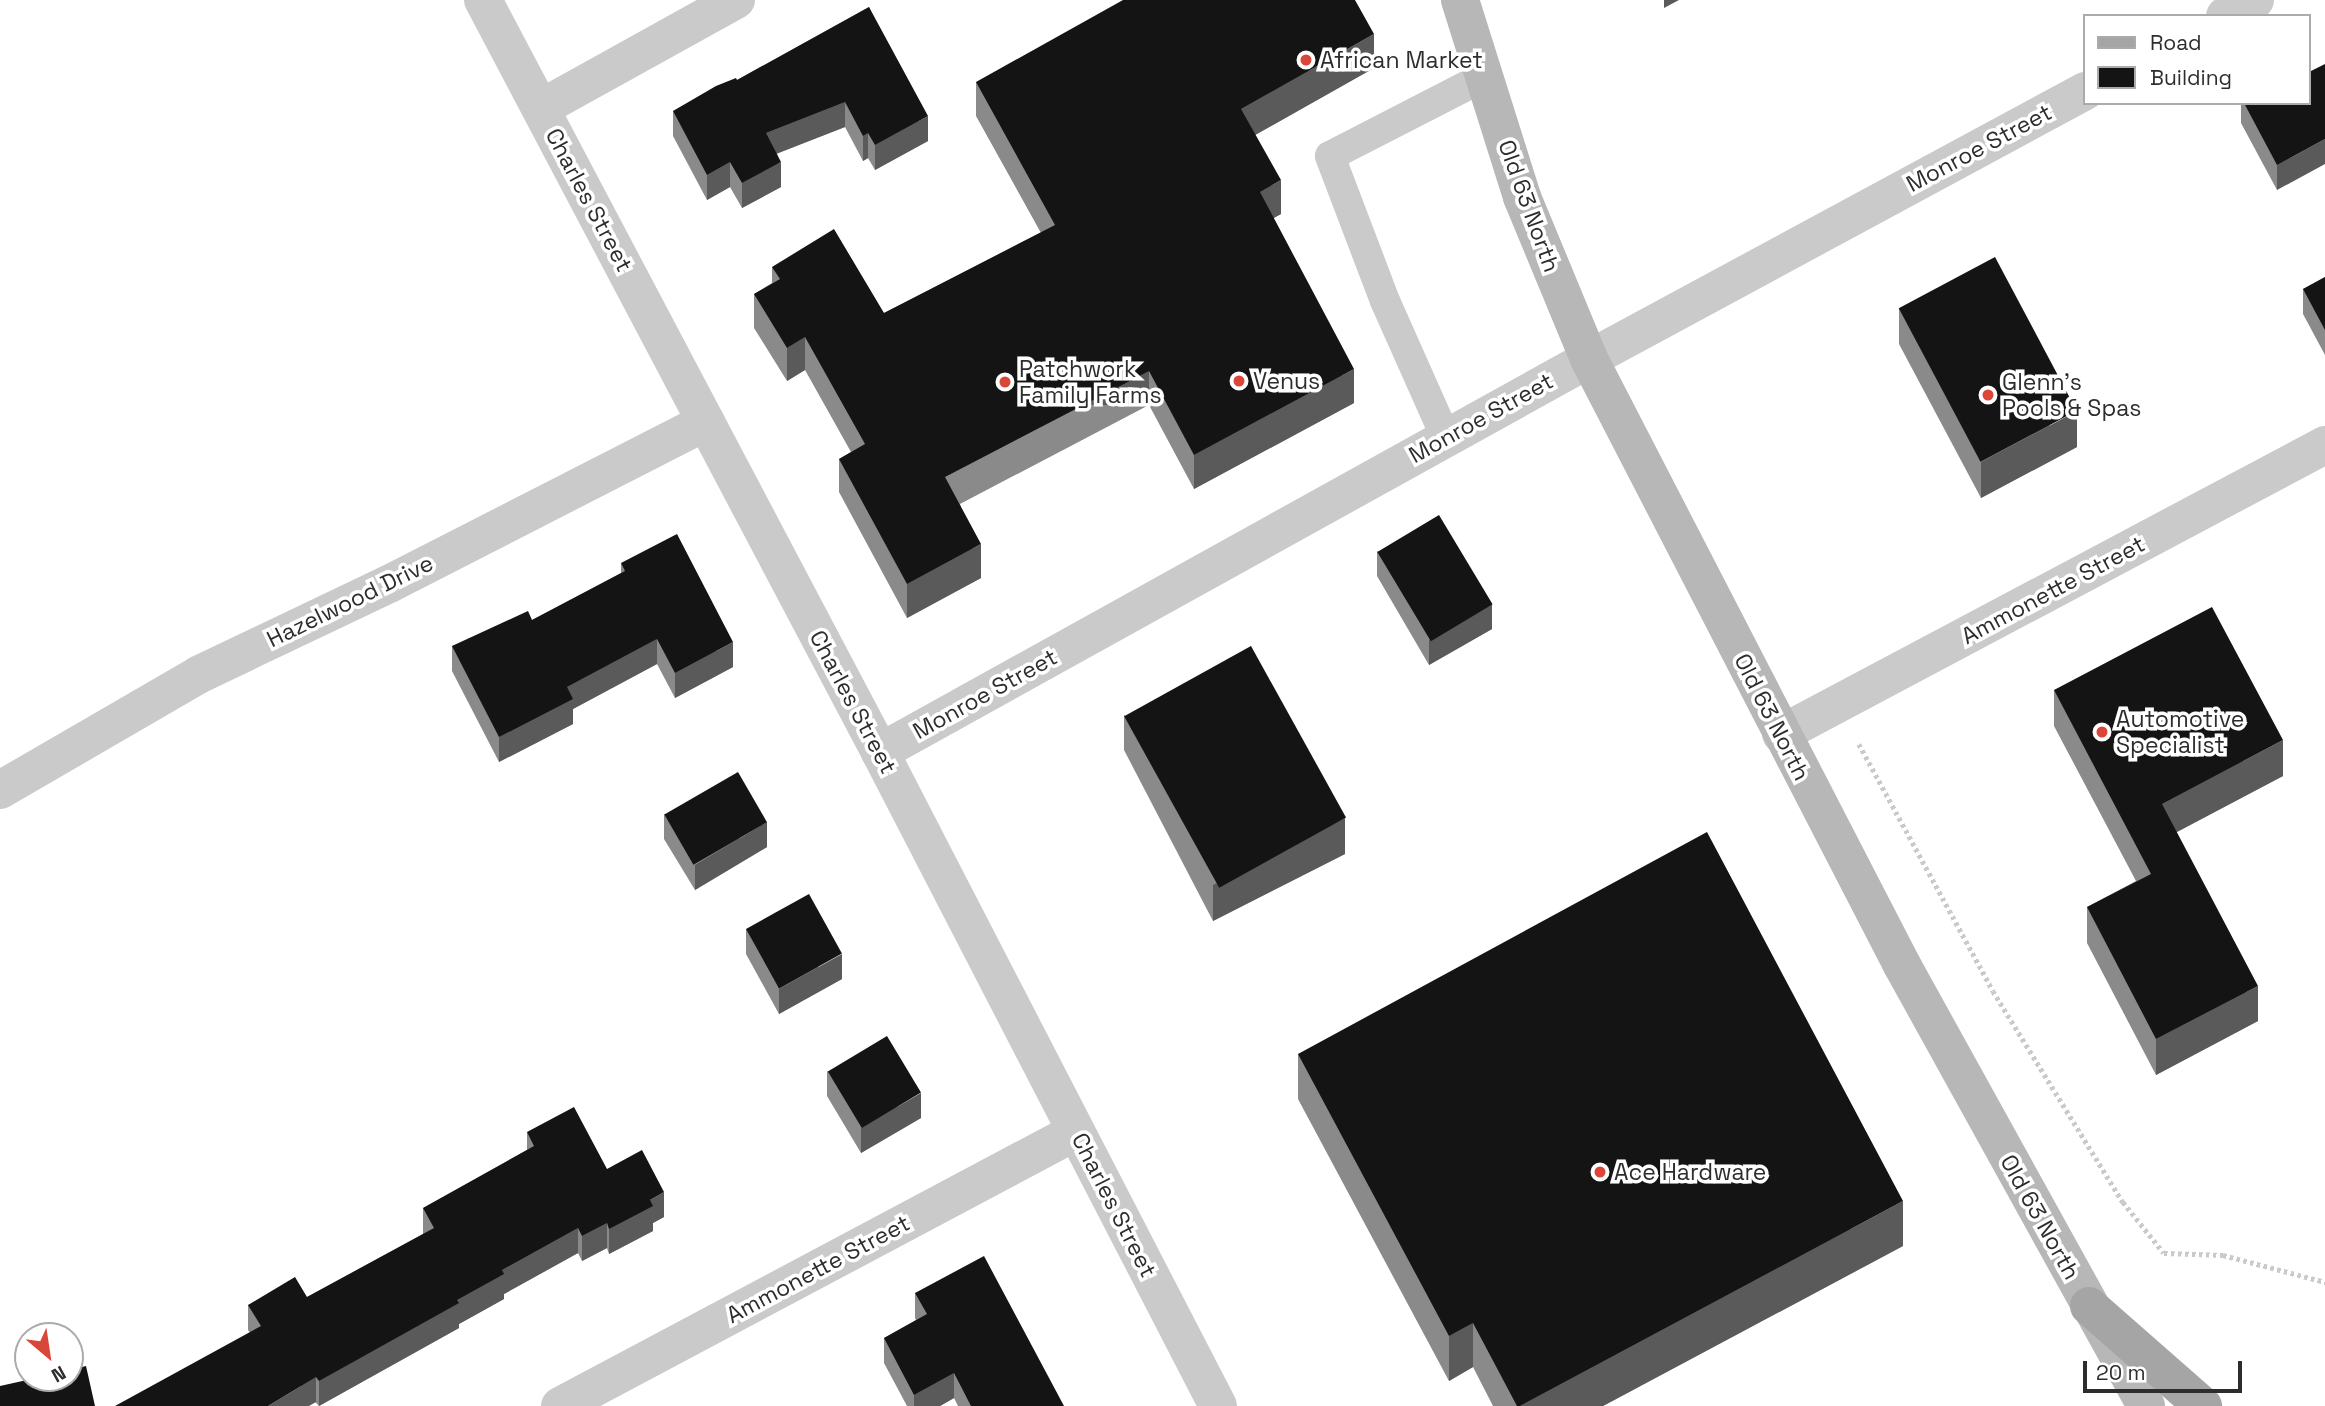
<!DOCTYPE html>
<style>
body{margin:0}
#map{position:relative;width:2325px;height:1406px;overflow:hidden;background:#fff;font-family:"Space Grotesk",sans-serif}
div>[style]{position:absolute}
[style*='--x']{left:calc(var(--x)*1px);top:calc(var(--y)*1px);width:calc(var(--w)*1px);rotate:calc(var(--a)*1deg)}
.path>*{height:4.5px;margin-top:-2.25px;transform-origin:0;background:repeating-linear-gradient(90deg,#cacaca 0 3.5px,transparent 0 7px)}
.service>*{height:30px;margin:-15px;padding:0 15px;transform-origin:15px;border-radius:15px;background:#cacaca}
.minor>*{height:38px;margin:-19px;padding:0 19px;transform-origin:19px;border-radius:19px;background:#cacaca}
.tertiary>*{height:38px;margin:-19px;padding:0 19px;transform-origin:19px;border-radius:19px;background:#cacaca}
.secondary>*{height:38px;margin:-19px;padding:0 19px;transform-origin:19px;border-radius:19px;background:#b7b7b7}
.primary>*{height:38px;margin:-19px;padding:0 19px;transform-origin:19px;border-radius:19px;background:#a5a5a5}
.wall>*{inset:0;background:#8a8a8a}
.shaded-wall>*{inset:0;background:#5a5a5a;transform-origin:0 0}
.building>*{inset:0;background:#141414;transform-origin:0 0}
.dots>*{width:19px;height:19px;translate:-50% -50%;box-sizing:border-box;border:4px solid #fff;border-radius:50%}
span{translate:-50% -50%;white-space:nowrap;text-align:center;line-height:1.15;-webkit-text-stroke:7px #fff;paint-order:stroke}
.poi-label{font-size:23px;color:#2d2d2d}
.left{translate:0 -50%;text-align:left}
.street-label{font-size:23px;color:#2d2d2d}
.legend{position:absolute;left:2083px;top:14px;width:228px;height:91px;box-sizing:border-box;background:#fff;border:2px solid #ababab;margin:0;padding:9px 12px;list-style:none;font-size:21px;color:#2d2d2d}
.legend li{display:flex;align-items:center;gap:14px;height:35px}
.legend b{width:35px;border:2px solid #ababab}
.north{position:absolute;left:14px;top:1322px;width:70px;height:70px;box-sizing:border-box;background:#fff;border:2px solid #ababab;border-radius:50%;rotate:151deg;font-size:19px;font-weight:700;line-height:28px;text-align:center;color:#2d2d2d}
.north::after{content:'';display:block;margin:auto;width:24px;height:32px;background:#da4639;clip-path:polygon(50% 0,100% 100%,50% 72%,0 100%)}
.scale{position:absolute;left:2083px;top:1361px;width:159px;height:32px;box-sizing:border-box;border:4px solid #2d2d2d;border-top:0;padding-left:9px;font-size:21px;line-height:24px;white-space:nowrap;color:#2d2d2d;-webkit-text-stroke:5px #fff;paint-order:stroke}
</style>
<div id="map">
<div class="path">
<div style="--x:1859;--y:744;--w:281;--a:61.5"></div>
<div style="--x:1993;--y:991;--w:248;--a:58.4"></div>
<div style="--x:2123;--y:1202;--w:65;--a:51.2"></div>
<div style="--x:2164;--y:1253;--w:59;--a:1.9"></div>
<div style="--x:2223;--y:1255;--w:106;--a:14.8"></div>
</div>
<div class="service">
<div style="--x:1446;--y:438;--w:150;--a:-114"></div>
<div style="--x:1385;--y:301;--w:155;--a:-110.8"></div>
<div style="--x:1330;--y:156;--w:173;--a:-27.2"></div>
</div>
<div class="minor">
<div style="--x:483;--y:0;--w:850;--a:62.17"></div>
<div style="--x:880;--y:752;--w:736;--a:62.67"></div>
<div style="--x:2225;--y:16;--w:34;--a:-28"></div>
<div style="--x:541;--y:108;--w:223;--a:-29"></div>
<div style="--x:880;--y:752;--w:811;--a:-29"></div>
<div style="--x:1589;--y:359;--w:564;--a:-28.38"></div>
<div style="--x:0;--y:790;--w:229;--a:-30.1"></div>
<div style="--x:198;--y:675;--w:212;--a:-25.5"></div>
<div style="--x:389;--y:584;--w:356;--a:-27.1"></div>
<div style="--x:560;--y:1406;--w:583;--a:-28.01"></div>
</div>
<div class="tertiary">
<div style="--x:1781;--y:734;--w:616;--a:-27.98"></div>
</div>
<div class="secondary">
<div style="--x:1460;--y:0;--w:207;--a:72.5"></div>
<div style="--x:1522;--y:197;--w:175;--a:67.5"></div>
<div style="--x:1589;--y:359;--w:682;--a:62.68"></div>
<div style="--x:1902;--y:965;--w:504;--a:61.04"></div>
</div>
<div class="primary">
<div style="--x:2089;--y:1306;--w:152;--a:41.3"></div>
</div>
<div class="wall">
<div style="clip-path:polygon(869px 7px,928px 141px,875px 170px,868px 158px,863px 161px,845px 127px,777px 153px,781px 187px,742px 208px,730px 187px,707px 200px,673px 136px,673px 111px,737px 80px)"></div>
<div style="clip-path:polygon(1374px 68px,1255px 135px,1281px 214px,1273px 218px,1354px 403px,1194px 489px,1149px 405px,960px 504px,981px 578px,907px 618px,839px 492px,839px 459px,851px 452px,805px 370px,787px 381px,754px 328px,754px 294px,772px 283px,772px 267px,884px 313px,1041px 233px,976px 116px,976px 82px)"></div>
<div style="clip-path:polygon(2241px 103px,2309px 103px,2277px 190px,2241px 123px)"></div>
<div style="clip-path:polygon(2325px 277px,2325px 355px,2303px 314px,2303px 289px)"></div>
<div style="clip-path:polygon(1899px 308px,2077px 447px,1981px 498px,1899px 344px)"></div>
<div style="clip-path:polygon(1377px 551px,1492px 629px,1429px 665px,1377px 576px)"></div>
<div style="clip-path:polygon(621px 563px,733px 667px,675px 698px,657px 664px,573px 709px,573px 724px,499px 762px,452px 671px,452px 646px,532px 620px,621px 573px)"></div>
<div style="clip-path:polygon(2054px 690px,2283px 776px,2176px 832px,2258px 1021px,2156px 1075px,2087px 943px,2087px 907px,2136px 881px,2054px 726px)"></div>
<div style="clip-path:polygon(1124px 715px,1345px 854px,1213px 921px,1124px 750px)"></div>
<div style="clip-path:polygon(664px 814px,767px 847px,695px 890px,664px 839px)"></div>
<div style="clip-path:polygon(746px 929px,842px 979px,779px 1014px,746px 954px)"></div>
<div style="clip-path:polygon(1298px 1054px,1903px 1246px,1603px 1406px,1493px 1406px,1473px 1367px,1449px 1381px,1298px 1099px)"></div>
<div style="clip-path:polygon(827px 1071px,921px 1118px,861px 1153px,827px 1096px)"></div>
<div style="clip-path:polygon(527px 1132px,607px 1169px,664px 1217px,653px 1223px,653px 1231px,609px 1254px,607px 1248px,582px 1261px,578px 1253px,504px 1294px,504px 1299px,459px 1324px,459px 1328px,319px 1406px,250px 1333px,248px 1330px,248px 1305px,307px 1297px,423px 1234px,423px 1208px,527px 1150px)"></div>
<div style="clip-path:polygon(915px 1293px,1064px 1406px,958px 1406px,954px 1398px,940px 1406px,907px 1406px,884px 1363px,884px 1338px,916px 1320px,915px 1318px)"></div>
</div>
<div class="shaded-wall">
<div style="clip-path:polygon(1664px 0,1679px 0,1664px 8px)"></div>
<div style="clip-path:polygon(1374px 34px,1374px 68px,1241px 143px,1241px 109px)"></div>
<div style="clip-path:polygon(845px 102px,845px 127px,766px 158px,766px 133px)"></div>
<div style="clip-path:polygon(928px 116px,928px 141px,875px 170px,875px 145px)"></div>
<div style="clip-path:polygon(868px 133px,868px 158px,863px 161px,863px 136px)"></div>
<div style="clip-path:polygon(2325px 139px,2325px 164px,2277px 190px,2277px 165px)"></div>
<div style="clip-path:polygon(730px 162px,730px 187px,707px 200px,707px 175px)"></div>
<div style="clip-path:polygon(781px 162px,781px 187px,742px 208px,742px 183px)"></div>
<div style="clip-path:polygon(1281px 180px,1281px 214px,1260px 226px,1260px 192px)"></div>
<div style="clip-path:polygon(805px 337px,805px 370px,787px 381px,787px 348px)"></div>
<div style="clip-path:polygon(1354px 369px,1354px 403px,1194px 489px,1194px 455px)"></div>
<div style="left:1149px;top:371px;width:34px;height:230px;rotate:90deg"></div>
<div style="clip-path:polygon(2077px 411px,2077px 447px,1981px 498px,1981px 462px)"></div>
<div style="clip-path:polygon(981px 544px,981px 578px,907px 618px,907px 584px)"></div>
<div style="clip-path:polygon(1492px 604px,1492px 629px,1429px 665px,1429px 640px)"></div>
<div style="clip-path:polygon(657px 639px,657px 664px,573px 709px,573px 724px,499px 762px,499px 737px,567px 687px)"></div>
<div style="clip-path:polygon(733px 642px,733px 667px,675px 698px,675px 673px)"></div>
<div style="clip-path:polygon(2283px 740px,2283px 776px,2162px 840px,2162px 804px)"></div>
<div style="clip-path:polygon(1345px 818px,1345px 854px,1213px 921px,1213px 885px)"></div>
<div style="clip-path:polygon(767px 822px,767px 847px,695px 890px,695px 865px)"></div>
<div style="clip-path:polygon(842px 954px,842px 979px,779px 1014px,779px 989px)"></div>
<div style="clip-path:polygon(2258px 986px,2258px 1021px,2156px 1075px,2156px 1039px)"></div>
<div style="clip-path:polygon(921px 1093px,921px 1118px,861px 1153px,861px 1128px)"></div>
<div style="clip-path:polygon(664px 1192px,664px 1217px,653px 1223px,653px 1231px,609px 1254px,609px 1229px,650px 1200px)"></div>
<div style="clip-path:polygon(1903px 1201px,1903px 1246px,1603px 1406px,1520px 1406px)"></div>
<div style="clip-path:polygon(607px 1223px,607px 1248px,582px 1261px,582px 1236px)"></div>
<div style="clip-path:polygon(578px 1228px,578px 1253px,504px 1294px,504px 1299px,459px 1324px,459px 1328px,319px 1406px,319px 1381px,457px 1300px,502px 1270px)"></div>
<div style="clip-path:polygon(1473px 1323px,1473px 1367px,1449px 1381px,1449px 1336px)"></div>
<div style="clip-path:polygon(954px 1373px,954px 1398px,940px 1406px,914px 1406px,914px 1395px)"></div>
<div style="clip-path:polygon(316px 1377px,316px 1402px,309px 1406px,268px 1406px)"></div>
</div>
<div class="building">
<div style="clip-path:polygon(1123px 0,1355px 0,1374px 34px,1241px 109px,1281px 180px,1260px 192px,1354px 369px,1194px 455px,1149px 371px,945px 477px,981px 544px,907px 584px,839px 459px,865px 444px,805px 337px,787px 348px,754px 294px,780px 279px,772px 267px,834px 229px,884px 313px,1055px 225px,976px 82px)"></div>
<div style="clip-path:polygon(869px 7px,928px 116px,875px 145px,868px 133px,863px 136px,845px 102px,766px 133px,781px 162px,742px 183px,730px 162px,707px 175px,673px 111px,716px 86px,736px 78px,737px 80px)"></div>
<div style="clip-path:polygon(2325px 64px,2325px 139px,2277px 165px,2244px 103px,2309px 103px,2309px 72px)"></div>
<div style="left:1995px;top:257px;width:174px;height:109px;rotate:62deg"></div>
<div style="clip-path:polygon(2325px 277px,2325px 330px,2303px 289px)"></div>
<div style="left:1439px;top:515px;width:104px;height:72px;rotate:59deg"></div>
<div style="clip-path:polygon(677px 534px,733px 642px,675px 673px,657px 639px,567px 687px,573px 699px,499px 737px,452px 646px,528px 611px,532px 620px,625px 571px,621px 563px)"></div>
<div style="clip-path:polygon(2212px 607px,2283px 740px,2162px 804px,2258px 986px,2156px 1039px,2087px 907px,2151px 874px,2054px 690px)"></div>
<div style="left:1251px;top:646px;width:196px;height:145px;rotate:61deg"></div>
<div style="left:738px;top:772px;width:58px;height:85px;rotate:60deg"></div>
<div style="clip-path:polygon(1707px 832px,1903px 1201px,1520px 1406px,1517px 1406px,1473px 1323px,1449px 1336px,1298px 1054px)"></div>
<div style="left:809px;top:894px;width:68px;height:72px;rotate:61deg"></div>
<div style="left:887px;top:1036px;width:66px;height:69px;rotate:59deg"></div>
<div style="clip-path:polygon(574px 1107px,607px 1169px,642px 1150px,664px 1192px,650px 1200px,653px 1206px,609px 1229px,607px 1223px,582px 1236px,578px 1228px,502px 1270px,504px 1274px,457px 1300px,459px 1303px,319px 1381px,316px 1377px,268px 1406px,115px 1406px,261px 1326px,248px 1305px,295px 1277px,307px 1297px,434px 1228px,423px 1208px,534px 1146px,527px 1132px)"></div>
<div style="clip-path:polygon(984px 1256px,1064px 1406px,971px 1406px,954px 1373px,914px 1395px,884px 1338px,927px 1314px,915px 1293px)"></div>
<div style="clip-path:polygon(86px 1366px,95px 1406px,0 1406px,0 1386px,36px 1378px,70px 1378px,70px 1370px)"></div>
</div>
<div class="dots">
<div style="left:1306px;top:60px;background:#da4639"></div>
<div style="left:1239px;top:381px;background:#da4639"></div>
<div style="left:1005px;top:382px;background:#da4639"></div>
<div style="left:1988px;top:395px;background:#da4639"></div>
<div style="left:2102px;top:732px;background:#da4639"></div>
<div style="left:1600px;top:1172px;background:#da4639"></div>
</div>
<div class="poi-label">
<span class="left" style="left:1320px;top:60px">African Market</span>
<span class="left" style="left:1019px;top:382px">Patchwork<br>Family Farms</span>
<span class="left" style="left:1253px;top:381px">Venus</span>
<span class="left" style="left:2002px;top:395px">Glenn's<br>Pools &amp; Spas</span>
<span class="left" style="left:2116px;top:732px">Automotive<br>Specialist</span>
<span class="left" style="left:1614px;top:1172px">Ace Hardware</span>
</div>
<div class="street-label">
<span style="left:1979px;top:148px;rotate:-28deg">Monroe Street</span>
<span style="left:589px;top:200px;rotate:62deg">Charles Street</span>
<span style="left:1529px;top:206px;rotate:70deg">Old 63 North</span>
<span style="left:1481px;top:418px;rotate:-29deg">Monroe Street</span>
<span style="left:2053px;top:590px;rotate:-28deg">Ammonette Street</span>
<span style="left:350px;top:601px;rotate:-26deg">Hazelwood Drive</span>
<span style="left:985px;top:694px;rotate:-29deg">Monroe Street</span>
<span style="left:853px;top:702px;rotate:62deg">Charles Street</span>
<span style="left:1772px;top:717px;rotate:63deg">Old 63 North</span>
<span style="left:1114px;top:1205px;rotate:63deg">Charles Street</span>
<span style="left:2040px;top:1217px;rotate:61deg">Old 63 North</span>
<span style="left:818px;top:1269px;rotate:-28deg">Ammonette Street</span>
</div>
<ul class="legend">
<li><b style="height:9px;background:#a5a5a5"></b>Road</li>
<li><b style="height:19px;background:#141414"></b>Building</li>
</ul>
<div class="north">N</div>
<div class="scale">20 m</div>
</div>
